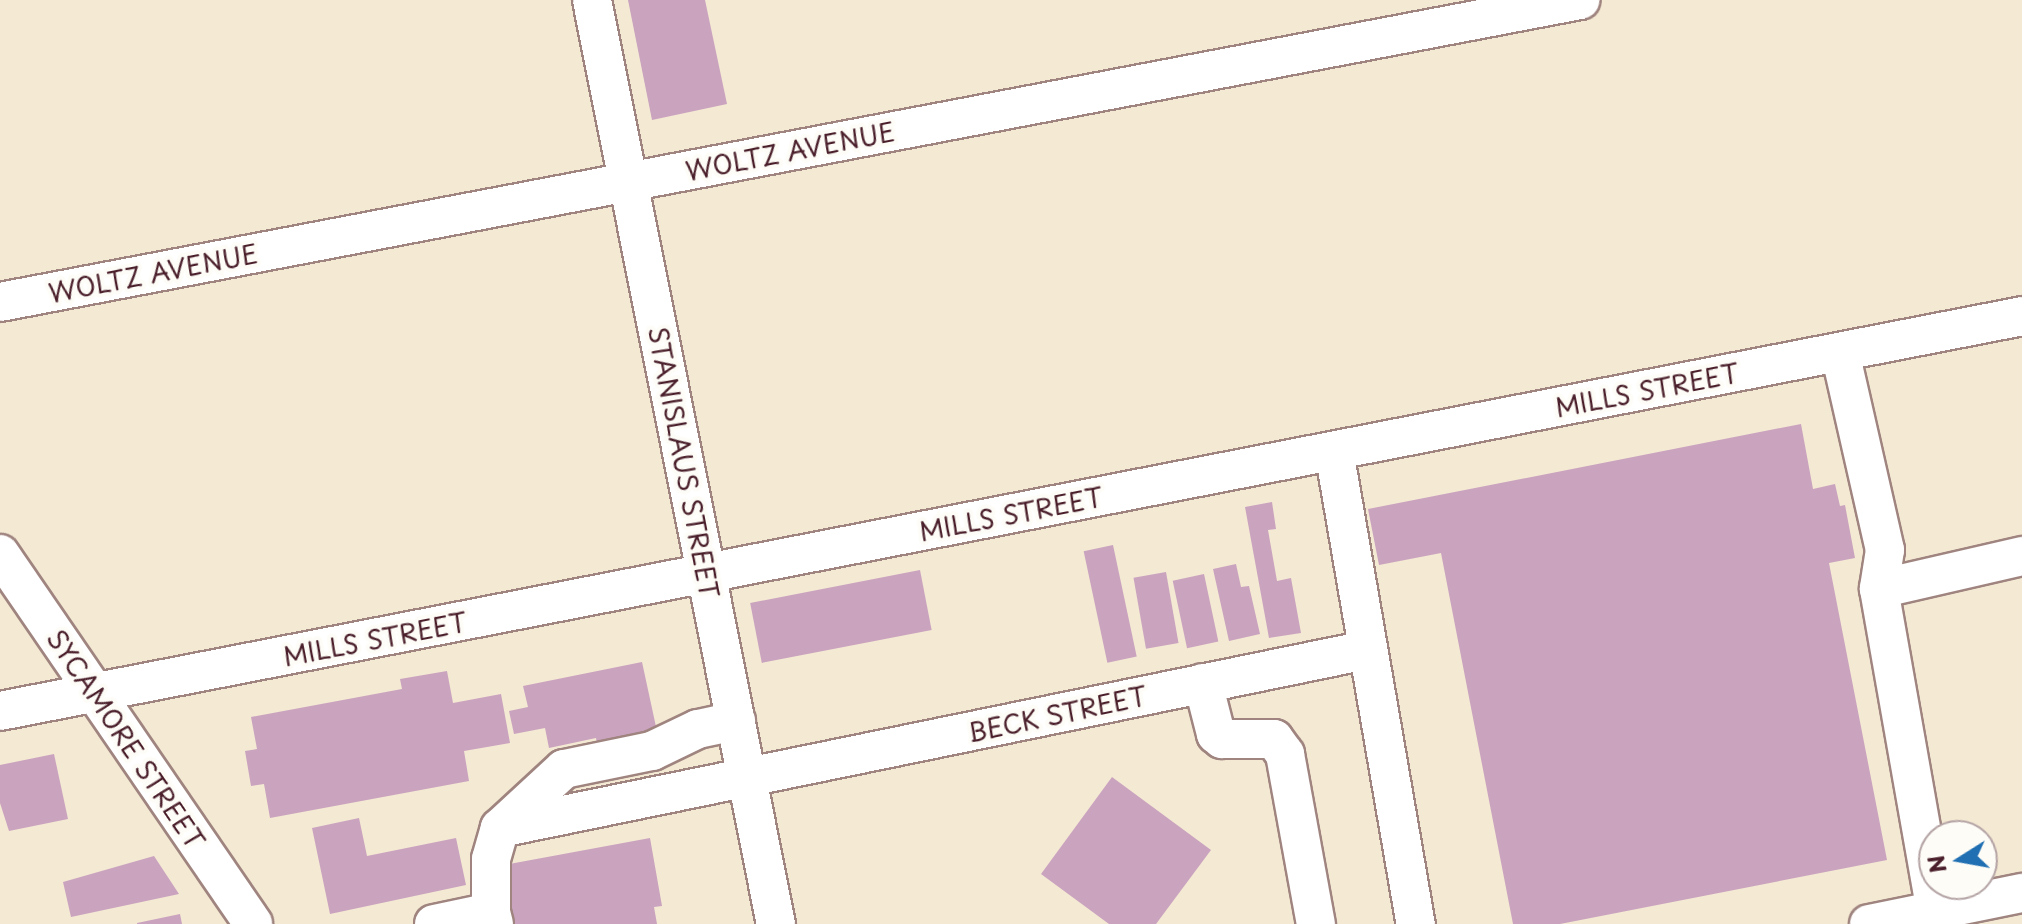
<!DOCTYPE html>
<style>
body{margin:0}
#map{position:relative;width:2022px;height:924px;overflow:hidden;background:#f4e9d3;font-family:"Playpen Sans",sans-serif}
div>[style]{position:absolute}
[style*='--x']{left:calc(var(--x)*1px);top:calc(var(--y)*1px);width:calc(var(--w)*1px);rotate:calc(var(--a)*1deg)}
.building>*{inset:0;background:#caa3bf;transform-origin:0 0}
.roads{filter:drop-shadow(2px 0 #9f847f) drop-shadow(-2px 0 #9f847f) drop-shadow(0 2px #9f847f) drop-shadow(0 -2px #9f847f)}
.minor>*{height:38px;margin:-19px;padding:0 19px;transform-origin:19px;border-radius:19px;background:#fff}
span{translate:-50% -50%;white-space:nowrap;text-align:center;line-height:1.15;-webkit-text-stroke:8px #fdfcf7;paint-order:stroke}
.street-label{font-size:26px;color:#4a1f2b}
.north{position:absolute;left:1918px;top:820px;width:80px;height:80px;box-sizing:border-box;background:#fdfcf7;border:2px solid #b5a4a5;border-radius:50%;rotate:259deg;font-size:22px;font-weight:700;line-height:32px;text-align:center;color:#4a1f2b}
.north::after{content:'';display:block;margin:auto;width:28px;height:36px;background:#1f6fb2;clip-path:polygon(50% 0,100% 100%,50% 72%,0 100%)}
</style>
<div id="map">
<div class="building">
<div style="clip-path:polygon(628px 0,705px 0,727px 104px,652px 120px)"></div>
<div style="clip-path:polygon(1801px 424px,1813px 489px,1835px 484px,1840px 506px,1845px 505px,1855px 558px,1829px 563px,1887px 860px,1560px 924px,1513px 924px,1441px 553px,1379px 565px,1368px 509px)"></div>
<div style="clip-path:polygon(1272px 502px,1276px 529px,1268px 530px,1277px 581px,1291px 578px,1301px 633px,1269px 638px,1245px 507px)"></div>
<div style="left:1113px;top:545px;width:114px;height:30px;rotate:78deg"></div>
<div style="clip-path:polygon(1236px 564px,1241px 587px,1249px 586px,1260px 634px,1229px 641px,1213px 569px)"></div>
<div style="left:920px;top:570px;width:61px;height:173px;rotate:79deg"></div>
<div style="left:1166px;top:572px;width:72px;height:33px;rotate:80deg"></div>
<div style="left:1204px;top:574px;width:69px;height:32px;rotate:78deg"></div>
<div style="clip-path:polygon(642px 662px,658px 736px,598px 749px,596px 738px,549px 748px,545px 728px,514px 734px,509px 711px,528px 707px,523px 686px)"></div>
<div style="clip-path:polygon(447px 671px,453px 703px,501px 694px,510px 743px,464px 751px,469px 781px,270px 818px,264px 784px,251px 786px,245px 751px,257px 749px,251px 717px,402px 689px,400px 679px)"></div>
<div style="clip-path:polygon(54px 754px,68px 819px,9px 831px,0 803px,0 765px)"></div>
<div style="clip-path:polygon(1112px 777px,1211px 850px,1156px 924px,1109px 924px,1041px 874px)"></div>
<div style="clip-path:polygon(359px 818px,367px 856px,456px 838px,466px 885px,330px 914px,312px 828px)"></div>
<div style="clip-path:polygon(650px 838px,662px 906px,654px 907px,657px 924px,508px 924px,498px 866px)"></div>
<div style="clip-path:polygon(154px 856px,179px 894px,71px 917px,63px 882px)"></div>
<div style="clip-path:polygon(180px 914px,182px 924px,137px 924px,137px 923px)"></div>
</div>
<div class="roads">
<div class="minor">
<div style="--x:592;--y:0;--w:942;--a:78.74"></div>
<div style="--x:0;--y:302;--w:1609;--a:-10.82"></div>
<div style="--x:1840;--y:352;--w:203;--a:77.2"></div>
<div style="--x:1885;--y:550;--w:39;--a:99"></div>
<div style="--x:1879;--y:589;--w:327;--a:80"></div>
<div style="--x:1334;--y:451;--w:480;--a:80.2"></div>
<div style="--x:0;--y:554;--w:448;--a:55.6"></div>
<div style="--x:1879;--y:589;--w:147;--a:-13"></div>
<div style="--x:1203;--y:683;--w:53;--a:75.7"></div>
<div style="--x:1216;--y:734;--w:8;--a:40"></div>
<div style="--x:1222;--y:739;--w:52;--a:0"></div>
<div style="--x:1274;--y:739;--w:19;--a:54"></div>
<div style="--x:1285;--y:754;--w:173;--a:79.7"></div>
<div style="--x:0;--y:711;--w:2060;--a:-11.05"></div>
<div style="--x:500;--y:828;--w:884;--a:-11.61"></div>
<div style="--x:491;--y:912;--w:53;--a:-90"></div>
<div style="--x:491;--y:859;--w:32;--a:-74"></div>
<div style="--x:500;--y:828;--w:87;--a:-42.7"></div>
<div style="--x:564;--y:769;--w:90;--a:-11.6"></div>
<div style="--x:652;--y:751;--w:51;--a:-25.6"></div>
<div style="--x:698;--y:729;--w:39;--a:-12"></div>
<div style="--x:434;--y:924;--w:58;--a:-11.9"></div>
<div style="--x:491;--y:912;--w:12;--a:76"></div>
<div style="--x:1869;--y:924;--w:156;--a:-11.5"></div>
</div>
</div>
<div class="street-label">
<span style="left:790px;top:151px;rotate:-11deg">WOLTZ AVENUE</span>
<span style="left:153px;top:273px;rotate:-11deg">WOLTZ AVENUE</span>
<span style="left:1647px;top:390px;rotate:-11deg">MILLS STREET</span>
<span style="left:684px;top:462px;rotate:79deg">STANISLAUS STREET</span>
<span style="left:1011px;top:514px;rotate:-11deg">MILLS STREET</span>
<span style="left:375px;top:639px;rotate:-11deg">MILLS STREET</span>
<span style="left:1057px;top:714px;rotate:-12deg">BECK STREET</span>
<span style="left:126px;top:739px;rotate:56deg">SYCAMORE STREET</span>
</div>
<div class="north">N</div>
</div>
